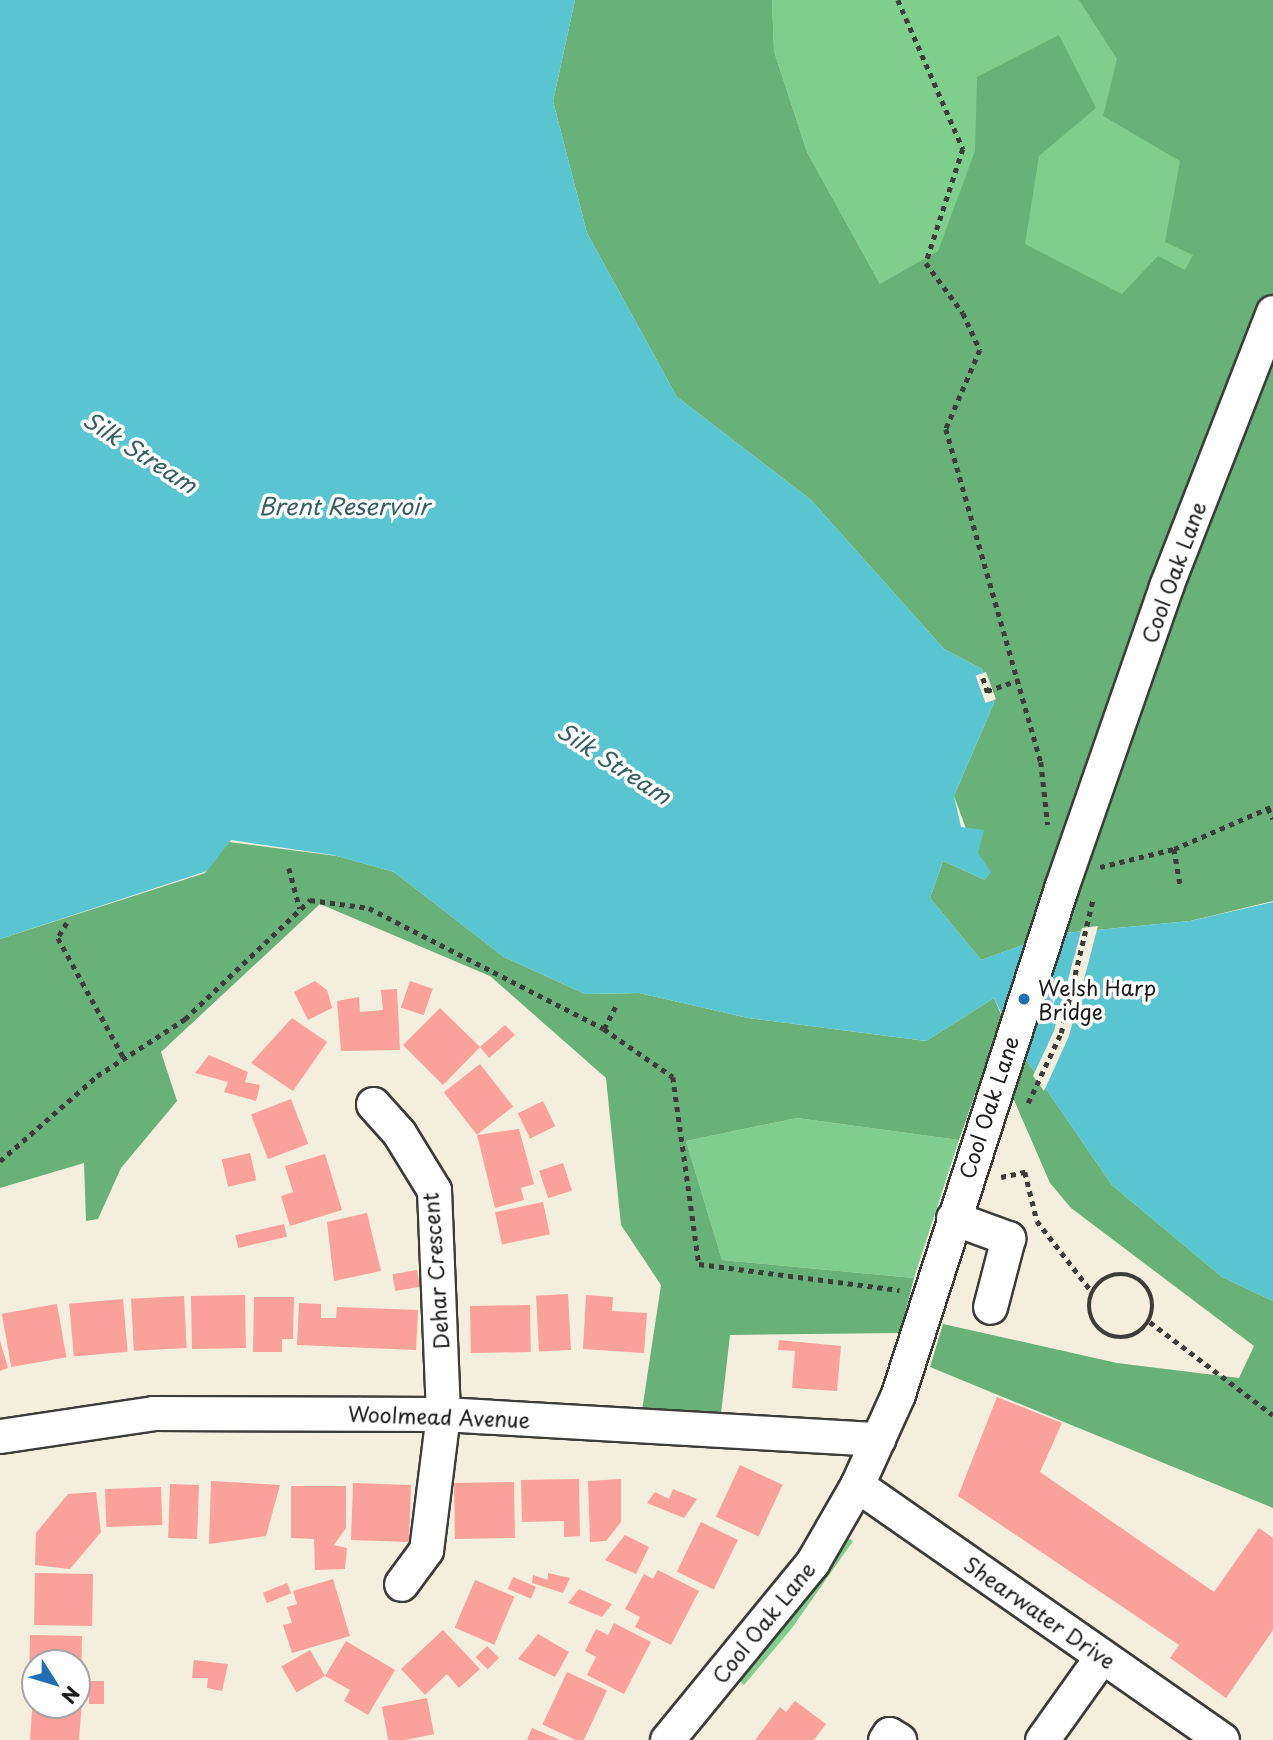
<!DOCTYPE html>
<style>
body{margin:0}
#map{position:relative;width:1273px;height:1740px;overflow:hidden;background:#f4eedc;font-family:"Playpen Sans",sans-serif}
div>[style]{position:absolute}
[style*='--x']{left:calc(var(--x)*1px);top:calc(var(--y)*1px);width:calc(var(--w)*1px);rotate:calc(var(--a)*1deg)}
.green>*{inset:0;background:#80ce8e}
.forest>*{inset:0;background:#68b179}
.water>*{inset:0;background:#58c5d0}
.pier>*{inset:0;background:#f4eedc;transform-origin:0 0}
.building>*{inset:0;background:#faa19c;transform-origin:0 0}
.path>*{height:4.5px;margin-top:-2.25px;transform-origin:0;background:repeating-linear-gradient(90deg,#3c3c39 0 5px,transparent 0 10px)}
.path>.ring{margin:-2.25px;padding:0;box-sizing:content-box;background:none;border:4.5px solid #3c3c39;border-radius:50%}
.roads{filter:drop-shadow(2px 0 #3c3c39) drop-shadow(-2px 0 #3c3c39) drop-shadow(0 2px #3c3c39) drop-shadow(0 -2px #3c3c39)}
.minor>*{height:33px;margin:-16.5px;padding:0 16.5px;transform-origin:16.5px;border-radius:16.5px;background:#fff}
.dots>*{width:19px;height:19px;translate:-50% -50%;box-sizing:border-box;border:4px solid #fff;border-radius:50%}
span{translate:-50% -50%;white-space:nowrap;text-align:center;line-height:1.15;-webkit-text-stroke:7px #fff;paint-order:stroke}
.street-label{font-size:21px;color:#1c1c1c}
.poi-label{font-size:21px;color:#1c1c1c}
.left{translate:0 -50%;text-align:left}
.water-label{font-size:23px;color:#346064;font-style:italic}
.north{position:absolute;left:21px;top:1649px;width:70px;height:70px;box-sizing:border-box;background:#fff;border:2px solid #a4a4a4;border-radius:50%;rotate:127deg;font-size:19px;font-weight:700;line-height:28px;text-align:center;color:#1c1c1c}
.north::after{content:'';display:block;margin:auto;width:24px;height:32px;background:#1f6fb2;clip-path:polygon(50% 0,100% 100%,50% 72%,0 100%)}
</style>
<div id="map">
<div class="green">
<div style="clip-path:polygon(772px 0,1088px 0,1230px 176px,1167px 339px,880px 284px,807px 152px,774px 51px)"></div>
<div style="clip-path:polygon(797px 1118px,959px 1140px,914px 1278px,722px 1260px,686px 1141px)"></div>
<div style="clip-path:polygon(848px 1538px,853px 1541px,792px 1628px,744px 1685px,740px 1681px)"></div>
</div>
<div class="forest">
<div style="clip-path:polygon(575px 0,772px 0,774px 51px,807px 152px,880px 284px,938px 251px,975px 151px,977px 77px,1059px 35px,1096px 108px,1039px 156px,1025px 244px,1122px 294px,1158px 256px,1185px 270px,1193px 255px,1165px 242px,1180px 161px,1103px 116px,1117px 59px,1079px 0,1273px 0,1273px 901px,1190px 921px,1054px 934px,981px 960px,930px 898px,943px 861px,985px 880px,954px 796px,994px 703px,982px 669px,944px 649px,811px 500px,677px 397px,587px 233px,553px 101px)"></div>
<div style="clip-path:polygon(229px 842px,337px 856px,394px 872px,504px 957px,585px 994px,639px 993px,748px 1018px,926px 1041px,994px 998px,1002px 1017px,959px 1140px,797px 1118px,686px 1141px,722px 1260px,914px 1278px,900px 1333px,730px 1335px,719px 1431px,640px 1424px,661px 1285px,621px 1225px,606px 1078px,490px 976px,320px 904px,161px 1052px,177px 1101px,121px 1168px,98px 1219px,86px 1221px,84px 1163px,0 1188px,0 939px,205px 873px)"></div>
<div style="clip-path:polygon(1020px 1051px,1112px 1185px,1222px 1277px,1273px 1301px,1273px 1508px,930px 1367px,943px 1324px,1117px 1363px,1239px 1378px,1254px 1346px,1071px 1208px,1050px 1183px,1010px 1091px)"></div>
</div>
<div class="water">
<div style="clip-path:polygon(0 0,575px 0,553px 101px,587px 233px,677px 397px,811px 500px,944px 649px,982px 669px,994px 703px,954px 796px,961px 827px,984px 830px,978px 853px,991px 872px,985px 880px,943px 861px,930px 898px,981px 960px,1054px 934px,1190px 921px,1273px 902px,1273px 1301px,1222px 1277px,1112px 1185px,1020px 1051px,994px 998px,926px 1041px,748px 1018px,639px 993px,585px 994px,504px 957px,394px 872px,333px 855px,231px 840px,207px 871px,0 939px)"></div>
</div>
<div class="pier">
<div style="left:986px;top:672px;width:29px;height:11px;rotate:70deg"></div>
<div style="clip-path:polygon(1098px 926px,1069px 1036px,1044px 1091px,1033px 1076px,1054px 1031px,1082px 928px)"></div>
</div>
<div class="building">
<div style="clip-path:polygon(315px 981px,327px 990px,332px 1008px,308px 1020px,294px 992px)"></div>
<div style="left:410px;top:981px;width:24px;height:28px;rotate:19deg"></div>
<div style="clip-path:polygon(397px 989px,400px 1050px,341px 1051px,337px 1001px,359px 997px,360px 1012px,383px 1010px,381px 990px)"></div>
<div style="clip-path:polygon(440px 1008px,480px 1047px,505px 1025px,515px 1035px,489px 1058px,480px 1047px,443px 1085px,403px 1045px)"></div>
<div style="clip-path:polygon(292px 1018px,327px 1042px,293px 1091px,251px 1063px)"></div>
<div style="clip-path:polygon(209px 1055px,248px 1072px,245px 1082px,260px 1085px,256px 1101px,224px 1092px,228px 1082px,195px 1073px)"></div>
<div style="left:480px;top:1064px;width:54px;height:46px;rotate:52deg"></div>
<div style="left:291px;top:1099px;width:48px;height:43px;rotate:69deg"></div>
<div style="left:543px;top:1101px;width:28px;height:28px;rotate:64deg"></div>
<div style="clip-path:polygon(519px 1129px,534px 1184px,521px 1188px,524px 1200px,495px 1208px,477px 1135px)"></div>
<div style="left:250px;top:1153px;width:28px;height:29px;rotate:77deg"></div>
<div style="clip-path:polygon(325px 1154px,342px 1210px,290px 1226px,281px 1196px,293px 1192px,285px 1166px)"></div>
<div style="left:563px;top:1163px;width:29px;height:25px;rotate:72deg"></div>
<div style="left:543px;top:1202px;width:33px;height:49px;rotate:78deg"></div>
<div style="clip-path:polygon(367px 1213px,381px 1271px,334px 1281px,327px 1222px)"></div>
<div style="left:284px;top:1224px;width:13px;height:50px;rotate:77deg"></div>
<div style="left:417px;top:1270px;width:17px;height:25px;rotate:80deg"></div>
<div style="left:568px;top:1294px;width:56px;height:32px;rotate:87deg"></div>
<div style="left:245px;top:1295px;width:53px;height:54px;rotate:89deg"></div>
<div style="clip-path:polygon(586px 1295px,613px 1297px,612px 1311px,647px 1313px,644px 1353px,583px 1349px)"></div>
<div style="left:184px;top:1296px;width:52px;height:53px;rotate:87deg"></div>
<div style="clip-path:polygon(254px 1297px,294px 1297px,293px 1339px,282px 1339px,282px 1352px,253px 1352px)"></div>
<div style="left:123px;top:1299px;width:53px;height:54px;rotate:85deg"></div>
<div style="clip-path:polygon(299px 1303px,321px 1304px,321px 1318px,336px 1318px,337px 1307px,418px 1310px,416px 1350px,297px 1345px)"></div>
<div style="left:57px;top:1304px;width:54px;height:56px;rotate:80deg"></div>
<div style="left:530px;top:1305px;width:47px;height:60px;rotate:89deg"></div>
<div style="clip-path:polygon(779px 1340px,841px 1346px,837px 1391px,792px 1388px,795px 1351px,778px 1350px)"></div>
<div style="clip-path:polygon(0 1341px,8px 1368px,0 1371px)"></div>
<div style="clip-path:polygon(997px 1397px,1062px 1423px,1040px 1472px,1214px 1592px,1259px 1528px,1273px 1538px,1273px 1630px,1226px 1698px,1170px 1658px,1179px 1645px,958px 1496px)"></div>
<div style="left:740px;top:1465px;width:47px;height:57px;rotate:25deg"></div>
<div style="clip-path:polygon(579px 1479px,580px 1536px,564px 1537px,564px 1521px,522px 1522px,521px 1480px)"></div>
<div style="clip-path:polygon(621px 1479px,621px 1522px,606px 1541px,590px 1542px,588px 1481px)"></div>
<div style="clip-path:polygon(211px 1481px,280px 1485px,266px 1536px,209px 1544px)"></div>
<div style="left:514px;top:1482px;width:56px;height:60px;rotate:89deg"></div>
<div style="left:353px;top:1483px;width:58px;height:57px;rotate:2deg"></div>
<div style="left:170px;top:1484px;width:29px;height:54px;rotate:2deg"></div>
<div style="clip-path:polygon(291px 1486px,346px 1486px,346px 1528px,334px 1545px,347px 1548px,345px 1569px,315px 1570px,314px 1539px,291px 1538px)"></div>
<div style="left:161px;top:1487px;width:38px;height:56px;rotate:88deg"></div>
<div style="clip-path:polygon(673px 1489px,697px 1499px,684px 1518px,647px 1503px,655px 1492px,669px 1499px)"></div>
<div style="clip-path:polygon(96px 1492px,101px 1532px,70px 1569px,35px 1565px,36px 1533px,68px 1494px)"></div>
<div style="left:701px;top:1522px;width:41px;height:55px;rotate:26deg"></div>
<div style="clip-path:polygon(625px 1535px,649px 1547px,636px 1574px,605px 1560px)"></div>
<div style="clip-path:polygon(658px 1570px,699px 1591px,671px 1645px,635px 1627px,640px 1617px,625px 1609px,644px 1574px,653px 1579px)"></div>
<div style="left:35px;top:1573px;width:58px;height:52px;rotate:1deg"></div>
<div style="clip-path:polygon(548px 1573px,570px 1578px,563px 1593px,532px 1583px,533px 1575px,548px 1580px)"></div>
<div style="left:513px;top:1577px;width:25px;height:13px;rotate:23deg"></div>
<div style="clip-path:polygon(333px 1579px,350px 1636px,292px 1653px,283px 1625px,292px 1623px,287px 1607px,297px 1604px,293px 1591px)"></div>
<div style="left:475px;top:1580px;width:43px;height:52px;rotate:23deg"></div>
<div style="left:287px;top:1583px;width:11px;height:26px;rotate:68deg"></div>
<div style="clip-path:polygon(579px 1589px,612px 1604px,602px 1617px,568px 1603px)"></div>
<div style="clip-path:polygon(614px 1623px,651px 1642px,624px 1694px,587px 1675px,596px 1657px,585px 1651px,596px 1629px,608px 1635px)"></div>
<div style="clip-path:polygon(443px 1630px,480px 1669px,459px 1688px,447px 1674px,425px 1695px,401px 1669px)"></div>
<div style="clip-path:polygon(538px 1634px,569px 1652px,555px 1677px,518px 1659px)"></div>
<div style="clip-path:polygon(30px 1635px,82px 1636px,81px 1691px,77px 1663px,35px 1663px,35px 1690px,29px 1690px)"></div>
<div style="clip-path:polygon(346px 1641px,395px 1670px,368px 1715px,344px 1701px,350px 1690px,325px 1676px)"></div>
<div style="left:487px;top:1646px;width:17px;height:16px;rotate:45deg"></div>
<div style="left:310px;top:1650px;width:30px;height:33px;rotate:60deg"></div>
<div style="clip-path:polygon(194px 1660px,228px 1664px,222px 1691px,207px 1688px,208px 1678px,192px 1678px)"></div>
<div style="left:567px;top:1672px;width:44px;height:58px;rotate:25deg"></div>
<div style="left:89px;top:1681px;width:15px;height:23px"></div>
<div style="clip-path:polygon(33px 1696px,35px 1705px,82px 1701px,79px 1740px,30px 1740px)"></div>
<div style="left:427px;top:1698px;width:37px;height:46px;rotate:79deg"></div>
<div style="clip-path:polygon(795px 1701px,826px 1724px,814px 1740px,755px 1740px,780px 1707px,786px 1712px)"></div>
<div style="clip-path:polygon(532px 1728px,560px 1740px,527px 1740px)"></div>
</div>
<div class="path">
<div style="--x:898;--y:0;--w:163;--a:66.4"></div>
<div style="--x:963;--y:149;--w:120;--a:108"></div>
<div style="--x:926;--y:263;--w:62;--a:53.5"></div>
<div style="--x:963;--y:313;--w:41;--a:65.3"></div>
<div style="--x:980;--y:350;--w:86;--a:113.3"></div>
<div style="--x:946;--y:429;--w:346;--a:74.1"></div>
<div style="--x:1041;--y:762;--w:63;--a:83.7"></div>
<div style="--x:983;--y:678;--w:19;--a:72"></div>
<div style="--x:987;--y:691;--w:34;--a:-19"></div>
<div style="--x:1268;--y:808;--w:12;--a:66"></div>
<div style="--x:1174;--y:849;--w:39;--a:80"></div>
<div style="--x:1100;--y:867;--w:76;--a:-13.7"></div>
<div style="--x:1174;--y:849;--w:108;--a:-23.5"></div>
<div style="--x:289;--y:868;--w:42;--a:75"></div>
<div style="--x:67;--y:923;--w:17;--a:121"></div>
<div style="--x:58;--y:938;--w:137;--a:61.2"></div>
<div style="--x:604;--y:1029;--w:25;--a:-63"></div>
<div style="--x:1028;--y:1103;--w:77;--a:-64.8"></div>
<div style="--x:1061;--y:1033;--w:138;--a:-76.6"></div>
<div style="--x:0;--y:1161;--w:129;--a:-41.2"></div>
<div style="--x:97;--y:1076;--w:105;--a:-32.9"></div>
<div style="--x:185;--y:1019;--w:173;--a:-43.6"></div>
<div style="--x:310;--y:900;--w:60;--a:7.7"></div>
<div style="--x:369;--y:908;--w:264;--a:27.2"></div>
<div style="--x:604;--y:1029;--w:84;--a:34.8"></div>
<div style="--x:673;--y:1077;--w:189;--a:82.1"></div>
<div style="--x:699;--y:1264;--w:202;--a:7.4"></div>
<div style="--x:1001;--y:1177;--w:25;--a:-12"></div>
<div style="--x:1025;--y:1172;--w:50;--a:76.2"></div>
<div style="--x:1037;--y:1221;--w:90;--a:52.2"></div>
<div class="ring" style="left:1089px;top:1274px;width:59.5px;height:59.5px"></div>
<div style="--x:1150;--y:1322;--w:154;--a:37.1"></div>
</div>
<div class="roads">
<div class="minor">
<div style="--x:373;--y:1104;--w:39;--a:48"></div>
<div style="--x:399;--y:1133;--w:67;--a:58.4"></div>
<div style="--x:434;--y:1190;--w:224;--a:87.7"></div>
<div style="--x:443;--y:1414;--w:137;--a:97.1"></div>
<div style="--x:426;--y:1550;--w:42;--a:126.3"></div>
<div style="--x:953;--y:1218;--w:59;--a:20"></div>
<div style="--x:1008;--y:1238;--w:71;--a:104.6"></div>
<div style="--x:0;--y:1436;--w:155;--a:-8.5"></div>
<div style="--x:153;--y:1413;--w:290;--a:0.2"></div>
<div style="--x:443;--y:1414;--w:436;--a:3.3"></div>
<div style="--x:857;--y:1485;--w:445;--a:34.9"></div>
<div style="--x:667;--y:1740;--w:229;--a:-50.7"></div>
<div style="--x:812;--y:1563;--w:90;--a:-60"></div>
<div style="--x:857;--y:1485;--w:100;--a:-65.7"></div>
<div style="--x:898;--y:1394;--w:532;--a:-72.14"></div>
<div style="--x:1061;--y:888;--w:320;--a:-70.8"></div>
<div style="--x:1166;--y:586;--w:294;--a:-68.7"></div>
<div style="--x:885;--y:1740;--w:7;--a:-56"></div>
<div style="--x:889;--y:1734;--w:12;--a:31"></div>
<div style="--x:1042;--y:1740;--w:103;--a:-54.5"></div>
</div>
</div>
<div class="dots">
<div style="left:1024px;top:999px;background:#1f6fb2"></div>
</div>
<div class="street-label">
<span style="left:1173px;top:572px;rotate:-70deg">Cool Oak Lane</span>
<span style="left:988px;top:1107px;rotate:-72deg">Cool Oak Lane</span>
<span style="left:435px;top:1271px;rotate:-94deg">Dehar Crescent</span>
<span style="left:439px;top:1416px;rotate:2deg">Woolmead Avenue</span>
<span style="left:1040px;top:1612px;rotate:35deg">Shearwater Drive</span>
<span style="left:763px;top:1622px;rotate:-51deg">Cool Oak Lane</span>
</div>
<div class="poi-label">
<span class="left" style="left:1038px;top:999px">Welsh Harp<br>Bridge</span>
</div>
<div class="water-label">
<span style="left:140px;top:452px;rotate:33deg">Silk Stream</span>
<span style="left:344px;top:506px">Brent Reservoir</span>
<span style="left:614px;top:763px;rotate:33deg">Silk Stream</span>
</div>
<div class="north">N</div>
</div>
